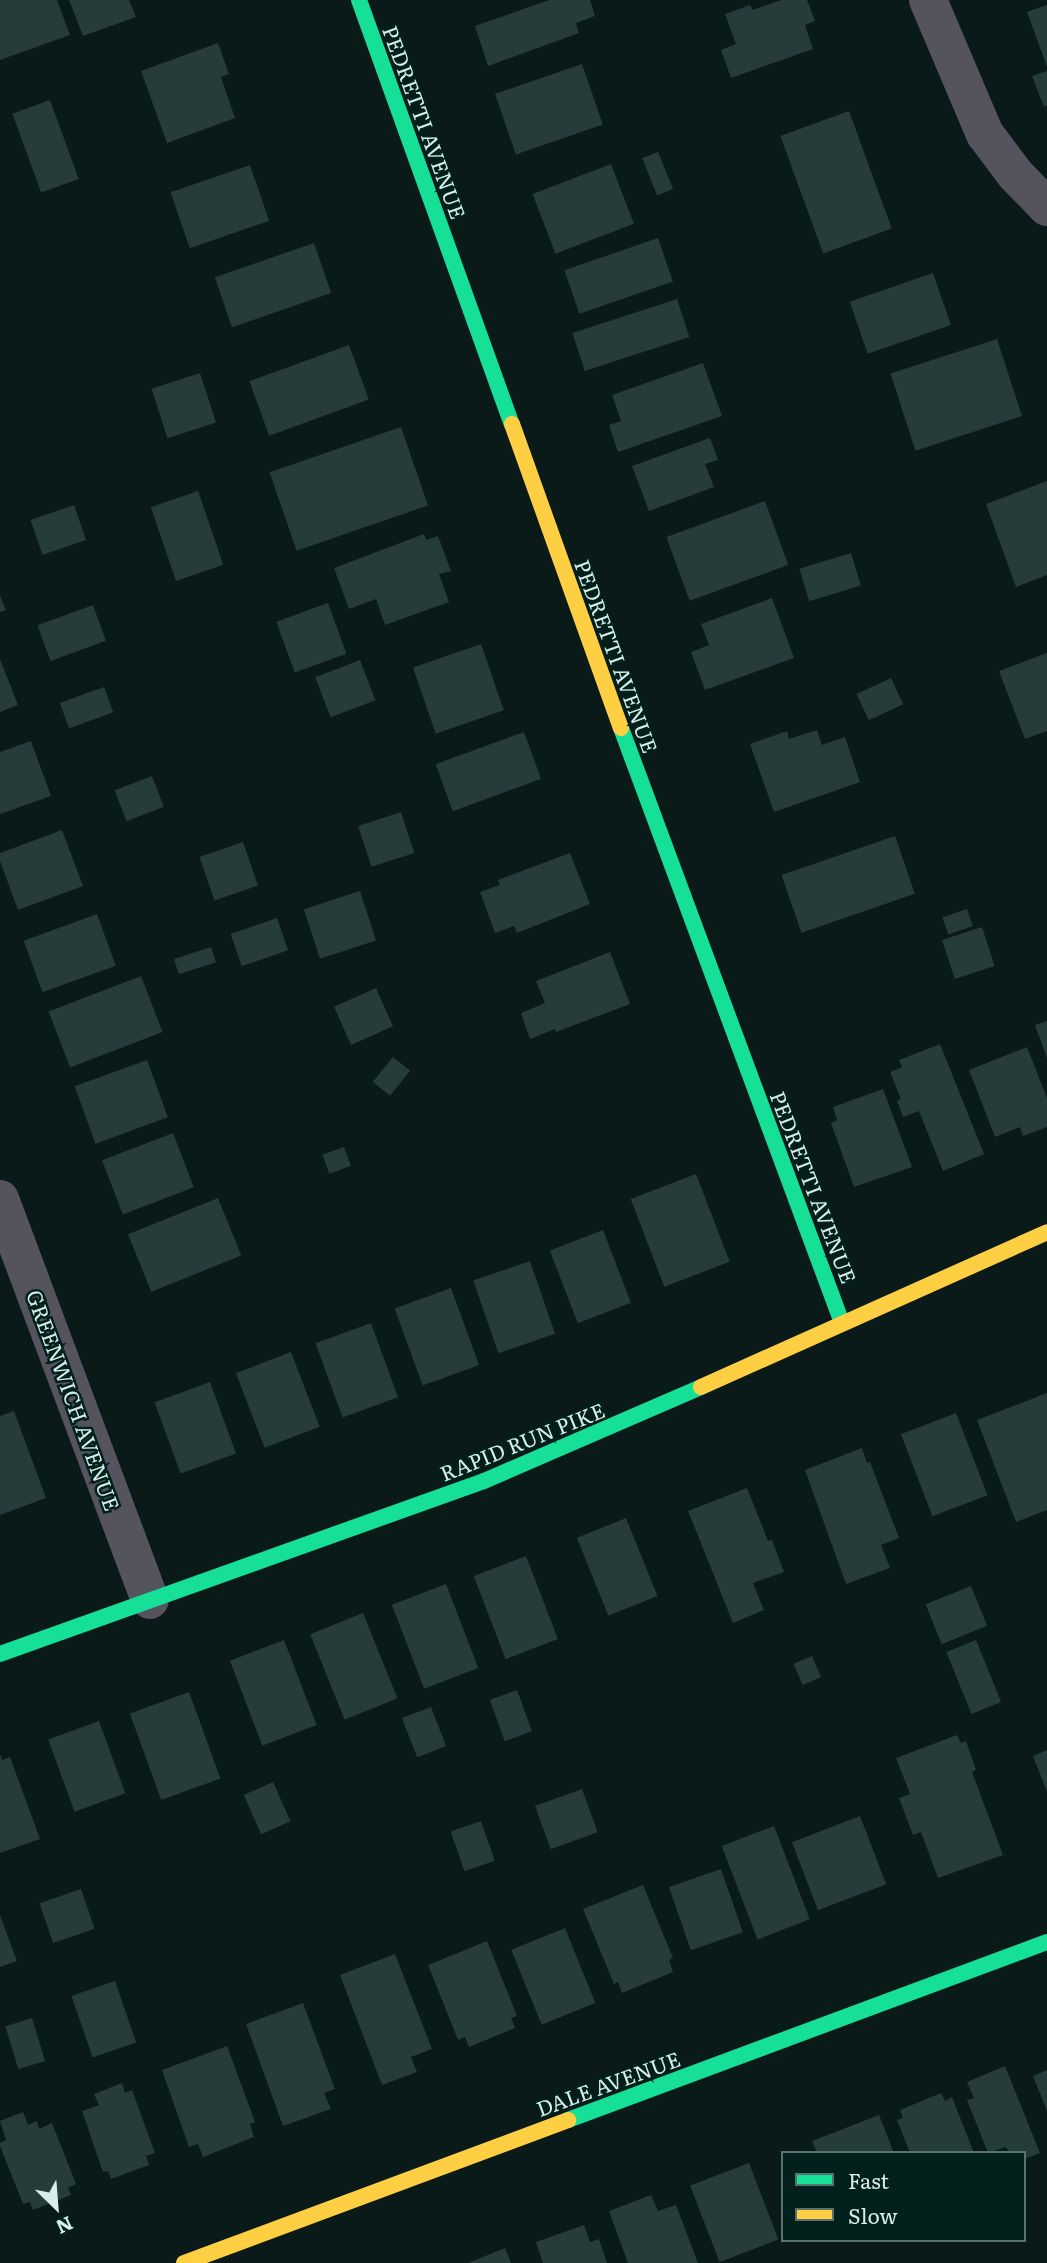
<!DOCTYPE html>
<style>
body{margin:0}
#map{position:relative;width:1047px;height:2263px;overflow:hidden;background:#091a18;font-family:Literata,serif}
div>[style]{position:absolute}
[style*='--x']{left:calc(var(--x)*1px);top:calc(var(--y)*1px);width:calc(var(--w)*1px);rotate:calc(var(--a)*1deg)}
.building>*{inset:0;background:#263c3a;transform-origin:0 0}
.street>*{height:38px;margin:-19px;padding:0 19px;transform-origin:19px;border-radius:19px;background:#55535e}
.fast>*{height:16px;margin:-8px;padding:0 8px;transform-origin:8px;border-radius:8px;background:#16e098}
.slow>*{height:16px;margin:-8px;padding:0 8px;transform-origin:8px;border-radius:8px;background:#ffcf43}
span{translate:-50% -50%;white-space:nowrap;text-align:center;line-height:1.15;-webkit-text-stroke:5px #02211d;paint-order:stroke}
.street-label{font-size:21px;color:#d8ede9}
.legend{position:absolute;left:781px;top:2151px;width:245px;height:91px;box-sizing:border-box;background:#02211d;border:2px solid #58736f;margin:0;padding:9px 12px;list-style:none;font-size:21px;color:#d8ede9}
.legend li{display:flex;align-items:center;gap:14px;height:35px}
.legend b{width:35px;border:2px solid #58736f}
.north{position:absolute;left:21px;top:2172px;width:70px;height:70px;-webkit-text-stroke:5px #02211d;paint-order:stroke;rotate:155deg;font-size:19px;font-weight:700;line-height:28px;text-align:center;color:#d8ede9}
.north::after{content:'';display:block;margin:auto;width:24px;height:32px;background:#d8ede9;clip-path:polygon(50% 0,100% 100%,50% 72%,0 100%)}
</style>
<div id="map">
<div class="building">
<div style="clip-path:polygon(0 0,57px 0,70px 35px,0 60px)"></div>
<div style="clip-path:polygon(69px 0,129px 0,136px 17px,83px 36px)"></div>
<div style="clip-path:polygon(549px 0,590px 0,595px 16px,576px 23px,579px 33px,488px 66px,475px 26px)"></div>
<div style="clip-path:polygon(781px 0,807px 0,815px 21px,805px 25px,813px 49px,731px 78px,721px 50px,736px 44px,725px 14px,750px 5px,753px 10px)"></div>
<div style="clip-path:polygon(1047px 5px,1047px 67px,1027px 12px)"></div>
<div style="clip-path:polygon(218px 43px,229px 74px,221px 77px,235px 118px,167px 143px,141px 71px)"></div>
<div style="left:582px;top:64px;width:64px;height:92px;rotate:71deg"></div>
<div style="clip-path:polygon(1047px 71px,1047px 105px,1044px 107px,1032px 76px)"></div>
<div style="left:50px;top:100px;width:84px;height:40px;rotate:70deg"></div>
<div style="left:849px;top:111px;width:125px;height:73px;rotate:70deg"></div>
<div style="left:658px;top:152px;width:40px;height:17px;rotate:68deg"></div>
<div style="left:611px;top:164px;width:64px;height:84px;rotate:69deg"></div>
<div style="left:250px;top:165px;width:59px;height:84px;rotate:71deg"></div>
<div style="left:658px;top:238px;width:46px;height:99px;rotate:71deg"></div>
<div style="left:314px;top:243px;width:53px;height:105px;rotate:71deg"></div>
<div style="left:933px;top:273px;width:55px;height:88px;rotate:71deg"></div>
<div style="left:677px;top:299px;width:40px;height:110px;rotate:72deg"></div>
<div style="left:997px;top:339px;width:81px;height:112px;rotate:72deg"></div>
<div style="left:349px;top:345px;width:58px;height:106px;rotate:70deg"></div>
<div style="clip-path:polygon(703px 363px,722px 416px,618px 452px,609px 425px,621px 421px,612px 395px)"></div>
<div style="left:200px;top:373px;width:52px;height:51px;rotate:72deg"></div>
<div style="left:401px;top:427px;width:83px;height:139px;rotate:71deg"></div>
<div style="clip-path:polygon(710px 438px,718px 460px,705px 464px,714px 487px,649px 511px,632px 466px)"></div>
<div style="clip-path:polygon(1047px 481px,1047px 575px,1016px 587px,986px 504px)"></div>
<div style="left:198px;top:491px;width:78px;height:50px;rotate:71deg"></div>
<div style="left:765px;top:501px;width:68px;height:105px;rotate:70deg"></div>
<div style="left:74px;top:505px;width:37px;height:46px;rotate:71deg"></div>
<div style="clip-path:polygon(424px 534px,426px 540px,438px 536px,451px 571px,439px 574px,449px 602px,385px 625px,376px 599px,349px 609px,334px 568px)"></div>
<div style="left:851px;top:553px;width:34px;height:54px;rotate:73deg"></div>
<div style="clip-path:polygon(0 596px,6px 610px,0 612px)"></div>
<div style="clip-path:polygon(772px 598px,794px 658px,705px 690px,691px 652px,709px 645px,701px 624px)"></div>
<div style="left:328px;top:603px;width:54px;height:55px;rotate:70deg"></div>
<div style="left:93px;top:605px;width:38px;height:59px;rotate:70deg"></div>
<div style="left:481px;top:644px;width:70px;height:72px;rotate:71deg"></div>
<div style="clip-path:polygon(1047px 653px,1047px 731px,1025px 739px,999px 671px)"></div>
<div style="clip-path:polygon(0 659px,18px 705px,0 712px)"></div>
<div style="left:360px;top:660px;width:43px;height:48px;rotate:69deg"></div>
<div style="left:891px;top:678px;width:29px;height:38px;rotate:65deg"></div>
<div style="left:104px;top:687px;width:27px;height:47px;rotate:70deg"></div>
<div style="clip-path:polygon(817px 730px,822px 745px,845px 737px,860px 782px,774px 812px,750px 744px,787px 731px,789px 739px)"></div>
<div style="left:524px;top:732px;width:50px;height:94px;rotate:70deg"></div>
<div style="clip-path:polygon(31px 741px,51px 796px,0 814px,0 752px)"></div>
<div style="left:152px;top:776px;width:33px;height:40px;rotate:69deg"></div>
<div style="left:401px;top:812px;width:43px;height:45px;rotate:72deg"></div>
<div style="clip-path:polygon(62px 830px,83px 886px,18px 910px,0 861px,0 853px)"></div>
<div style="left:895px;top:836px;width:61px;height:120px;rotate:71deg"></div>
<div style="left:243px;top:842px;width:46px;height:46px;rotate:71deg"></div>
<div style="clip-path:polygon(570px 853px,590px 904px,517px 933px,514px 926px,495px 933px,480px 892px,500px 885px,498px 880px)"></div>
<div style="left:360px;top:891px;width:52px;height:59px;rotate:72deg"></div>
<div style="left:967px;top:909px;width:18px;height:26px;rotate:71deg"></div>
<div style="left:97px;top:914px;width:55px;height:78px;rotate:70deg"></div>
<div style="left:277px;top:918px;width:34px;height:49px;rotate:71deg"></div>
<div style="left:982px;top:927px;width:41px;height:42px;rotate:72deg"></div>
<div style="left:211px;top:947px;width:16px;height:39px;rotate:72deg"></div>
<div style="clip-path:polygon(610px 952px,630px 1004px,556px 1032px,555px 1029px,530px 1039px,521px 1013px,545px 1003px,536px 981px)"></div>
<div style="left:141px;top:976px;width:60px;height:99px;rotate:69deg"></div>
<div style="left:376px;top:988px;width:42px;height:46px;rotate:66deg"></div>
<div style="clip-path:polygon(1047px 1021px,1047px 1058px,1035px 1025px)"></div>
<div style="clip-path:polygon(940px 1044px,984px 1154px,943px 1171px,919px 1111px,903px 1117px,897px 1101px,901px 1099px,890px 1072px,902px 1067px,899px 1060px)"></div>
<div style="clip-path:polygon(1027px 1047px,1047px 1098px,1047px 1127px,1023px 1136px,1020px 1127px,995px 1137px,969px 1070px)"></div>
<div style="left:393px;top:1057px;width:22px;height:32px;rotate:39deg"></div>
<div style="left:147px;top:1060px;width:61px;height:77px;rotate:70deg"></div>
<div style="clip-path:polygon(883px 1089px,912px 1167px,854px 1187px,831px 1123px,837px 1120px,833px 1107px)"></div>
<div style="left:173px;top:1133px;width:58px;height:76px;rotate:69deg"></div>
<div style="left:344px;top:1147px;width:20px;height:23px;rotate:70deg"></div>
<div style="left:696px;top:1174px;width:94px;height:70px;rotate:69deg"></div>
<div style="left:218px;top:1198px;width:62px;height:97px;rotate:68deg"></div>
<div style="left:603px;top:1230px;width:78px;height:57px;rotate:69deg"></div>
<div style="left:530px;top:1261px;width:77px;height:60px;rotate:71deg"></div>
<div style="left:451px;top:1288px;width:82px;height:60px;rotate:70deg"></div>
<div style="left:371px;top:1323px;width:79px;height:59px;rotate:70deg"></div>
<div style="left:291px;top:1352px;width:80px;height:59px;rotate:69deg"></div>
<div style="left:210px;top:1382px;width:76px;height:59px;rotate:70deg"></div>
<div style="clip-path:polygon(1047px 1393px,1047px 1510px,1016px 1522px,977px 1420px)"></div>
<div style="clip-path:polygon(14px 1411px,46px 1498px,0 1515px,0 1416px)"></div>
<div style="left:956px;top:1413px;width:88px;height:59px;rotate:69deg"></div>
<div style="clip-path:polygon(862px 1448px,867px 1463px,870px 1462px,899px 1538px,881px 1545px,890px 1568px,846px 1584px,805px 1470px)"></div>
<div style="clip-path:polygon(747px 1488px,768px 1541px,772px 1540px,784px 1572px,753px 1583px,764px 1610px,733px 1623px,688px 1511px)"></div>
<div style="left:626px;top:1518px;width:84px;height:53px;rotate:68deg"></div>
<div style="left:526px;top:1556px;width:89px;height:56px;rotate:69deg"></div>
<div style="left:446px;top:1584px;width:90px;height:58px;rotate:69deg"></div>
<div style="left:971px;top:1586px;width:43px;height:49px;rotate:68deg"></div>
<div style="left:363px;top:1613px;width:92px;height:57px;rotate:68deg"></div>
<div style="left:284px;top:1640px;width:91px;height:58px;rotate:69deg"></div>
<div style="left:976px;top:1640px;width:67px;height:32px;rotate:68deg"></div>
<div style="left:812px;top:1656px;width:23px;height:20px;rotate:67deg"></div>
<div style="left:517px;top:1690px;width:44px;height:29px;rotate:70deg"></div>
<div style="left:189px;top:1692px;width:92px;height:63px;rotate:70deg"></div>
<div style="left:431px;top:1707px;width:42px;height:31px;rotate:69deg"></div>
<div style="left:99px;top:1721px;width:77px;height:54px;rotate:70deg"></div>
<div style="clip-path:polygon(957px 1735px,961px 1743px,966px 1741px,976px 1770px,972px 1772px,1003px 1855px,938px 1878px,921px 1832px,913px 1835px,899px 1798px,910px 1794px,896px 1758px)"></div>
<div style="clip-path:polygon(1047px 1750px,1047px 1792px,1033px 1756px)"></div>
<div style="clip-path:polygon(0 1754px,2px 1760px,10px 1757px,40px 1839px,0 1853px)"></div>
<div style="left:273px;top:1782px;width:43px;height:32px;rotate:66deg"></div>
<div style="left:582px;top:1789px;width:46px;height:50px;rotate:70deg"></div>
<div style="left:860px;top:1816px;width:73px;height:73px;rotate:69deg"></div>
<div style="left:481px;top:1821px;width:42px;height:32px;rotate:71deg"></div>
<div style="left:774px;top:1826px;width:100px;height:56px;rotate:69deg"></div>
<div style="left:721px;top:1869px;width:67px;height:55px;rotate:71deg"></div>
<div style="clip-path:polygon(643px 1885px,673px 1958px,669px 1960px,673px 1972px,622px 1993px,618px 1982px,614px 1984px,583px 1909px)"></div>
<div style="left:81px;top:1889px;width:42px;height:44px;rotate:71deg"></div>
<div style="clip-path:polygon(0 1915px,17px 1961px,0 1967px)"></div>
<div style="left:565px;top:1928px;width:81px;height:58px;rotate:68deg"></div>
<div style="clip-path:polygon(487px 1941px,517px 2016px,511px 2018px,515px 2028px,469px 2047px,465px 2037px,458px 2040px,428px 1965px)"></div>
<div style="clip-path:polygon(395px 1954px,432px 2049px,411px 2057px,417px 2072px,382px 2085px,340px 1975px)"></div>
<div style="left:115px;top:1981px;width:65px;height:46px;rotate:71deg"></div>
<div style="clip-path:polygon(303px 2003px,335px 2089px,324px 2093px,331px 2109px,283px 2126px,246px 2024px)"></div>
<div style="left:32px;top:2018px;width:45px;height:28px;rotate:73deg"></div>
<div style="clip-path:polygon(227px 2046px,255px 2122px,250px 2124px,254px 2137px,203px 2157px,198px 2144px,189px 2147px,162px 2070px)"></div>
<div style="clip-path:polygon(1005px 2066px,1040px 2153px,1024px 2159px,1024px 2153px,1009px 2153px,1006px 2147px,988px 2153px,967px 2100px,974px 2098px,967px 2082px)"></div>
<div style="clip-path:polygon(1047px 2070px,1047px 2111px,1033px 2076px)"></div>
<div style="clip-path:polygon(122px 2083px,125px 2093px,132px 2090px,155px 2153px,146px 2156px,149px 2165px,111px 2179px,108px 2171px,103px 2172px,82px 2111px,99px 2105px,94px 2094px)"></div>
<div style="clip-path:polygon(941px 2093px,945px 2101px,952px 2097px,974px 2153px,910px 2153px,897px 2120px,903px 2118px,900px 2110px)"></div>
<div style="clip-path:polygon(23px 2112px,28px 2125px,37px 2121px,39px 2129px,52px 2123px,76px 2184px,68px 2188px,71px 2195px,33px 2210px,30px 2202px,23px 2204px,0 2146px,0 2143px,6px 2140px,0 2121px)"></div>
<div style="clip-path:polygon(879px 2115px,894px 2153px,817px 2153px,812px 2141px)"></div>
<div style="left:749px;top:2163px;width:82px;height:63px;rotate:69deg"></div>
<div style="clip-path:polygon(651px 2195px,658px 2211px,676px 2205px,698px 2263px,628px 2263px,609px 2211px)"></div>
<div style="clip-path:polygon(584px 2225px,590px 2242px,599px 2239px,607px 2263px,543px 2263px,536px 2242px)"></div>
<div style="clip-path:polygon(505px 2248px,511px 2263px,468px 2263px)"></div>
</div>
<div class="street">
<div style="--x:928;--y:0;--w:146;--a:67"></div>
<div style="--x:985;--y:134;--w:50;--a:53.1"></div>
<div style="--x:1015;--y:174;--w:46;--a:45.9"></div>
<div style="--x:0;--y:1199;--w:428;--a:69.5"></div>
</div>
<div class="fast">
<div style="--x:359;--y:0;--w:451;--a:70.2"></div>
<div style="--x:621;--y:728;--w:635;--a:69.62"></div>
<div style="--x:0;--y:1654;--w:514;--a:-19.67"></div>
<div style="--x:484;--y:1481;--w:236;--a:-23.4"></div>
<div style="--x:568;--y:2120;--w:511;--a:-20.39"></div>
</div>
<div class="slow">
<div style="--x:512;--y:424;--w:323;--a:70.3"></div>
<div style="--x:701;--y:1387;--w:379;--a:-24.1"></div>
<div style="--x:184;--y:2263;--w:410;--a:-20.4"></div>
</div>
<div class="street-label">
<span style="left:425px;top:122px;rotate:70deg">PEDRETTI AVENUE</span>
<span style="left:617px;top:656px;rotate:70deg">PEDRETTI AVENUE</span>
<span style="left:814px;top:1187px;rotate:69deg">PEDRETTI AVENUE</span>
<span style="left:74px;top:1400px;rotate:70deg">GREENWICH AVENUE</span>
<span style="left:522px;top:1441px;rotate:-22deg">RAPID RUN PIKE</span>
<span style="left:608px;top:2083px;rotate:-20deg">DALE AVENUE</span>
</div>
<ul class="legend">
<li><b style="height:9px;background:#16e098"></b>Fast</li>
<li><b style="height:9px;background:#ffcf43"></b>Slow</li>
</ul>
<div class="north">N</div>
</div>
